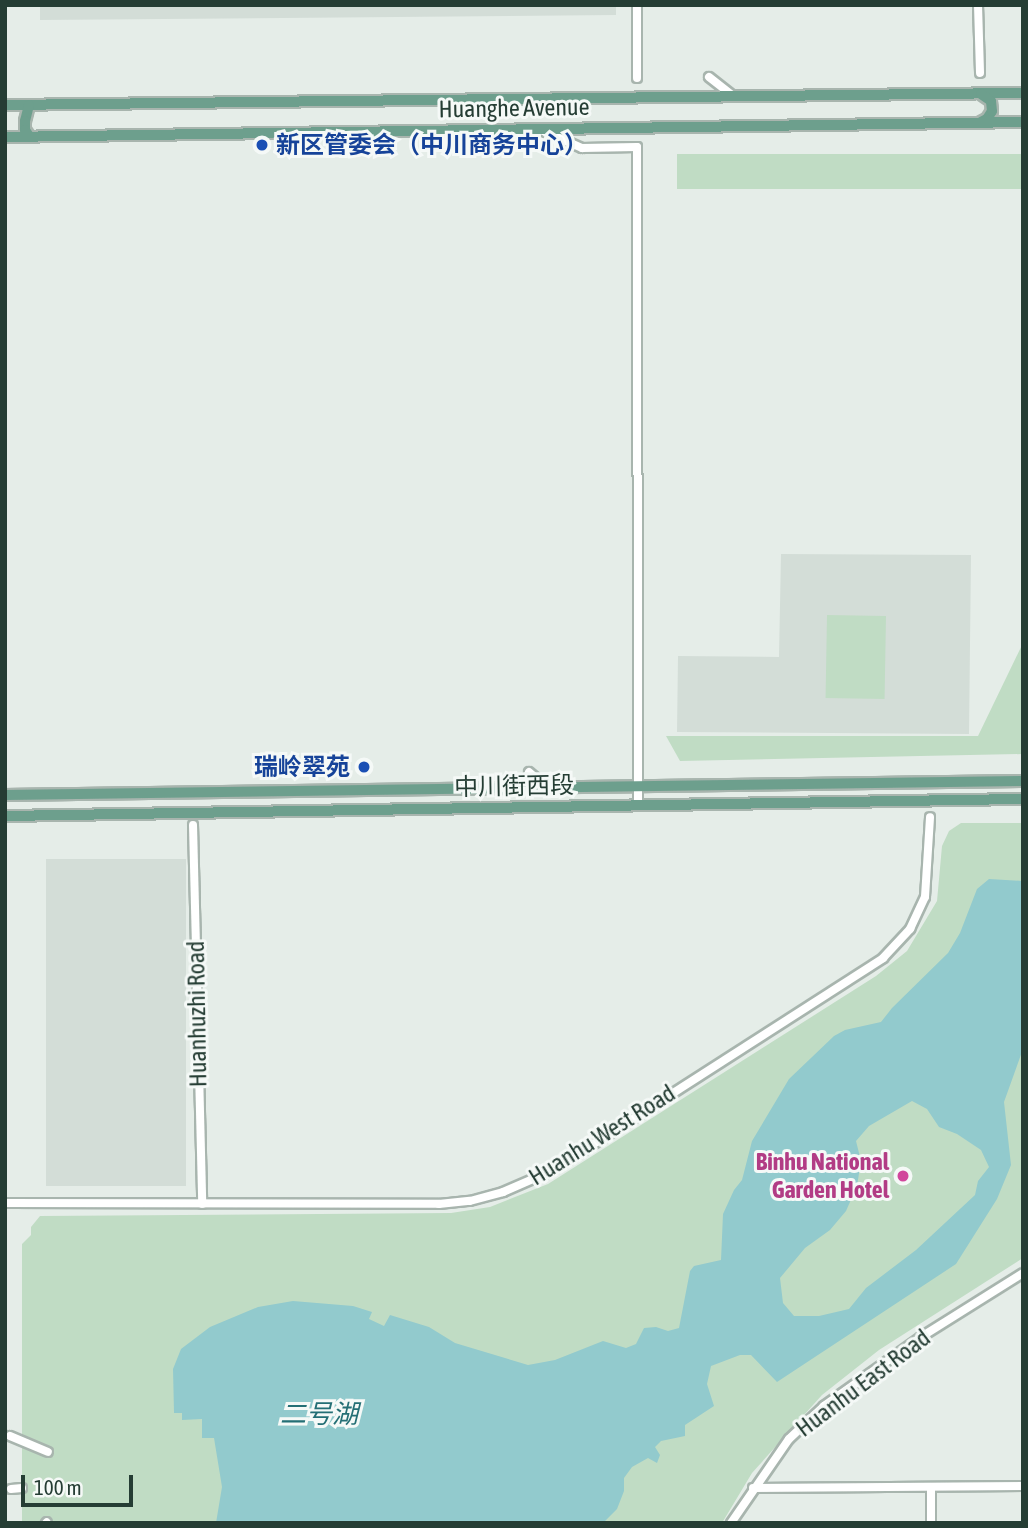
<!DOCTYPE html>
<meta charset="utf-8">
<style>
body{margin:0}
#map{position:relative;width:1028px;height:1528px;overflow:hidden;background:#e5ede8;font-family:"Asap Condensed","Noto Sans SC",sans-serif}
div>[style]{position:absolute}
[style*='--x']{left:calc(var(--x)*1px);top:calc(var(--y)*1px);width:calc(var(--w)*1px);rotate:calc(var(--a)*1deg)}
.built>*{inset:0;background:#d3ddd7;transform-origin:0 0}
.green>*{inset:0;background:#c0dcc4;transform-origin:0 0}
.water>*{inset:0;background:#92cacd}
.roads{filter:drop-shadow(2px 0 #a8b5ae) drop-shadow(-2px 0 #a8b5ae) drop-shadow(0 2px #a8b5ae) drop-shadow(0 -2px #a8b5ae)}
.minor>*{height:8px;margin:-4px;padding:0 4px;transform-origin:4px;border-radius:4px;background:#fff}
.major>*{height:10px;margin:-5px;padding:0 5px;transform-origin:5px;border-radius:5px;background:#6d9f8d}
.dots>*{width:19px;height:19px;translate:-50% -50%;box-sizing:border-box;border:4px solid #f5f9f7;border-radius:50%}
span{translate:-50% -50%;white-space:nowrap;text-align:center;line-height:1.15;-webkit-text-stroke:6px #f5f9f7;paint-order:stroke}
.street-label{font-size:24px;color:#253d34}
.transit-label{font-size:24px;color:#164399;font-weight:700}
.left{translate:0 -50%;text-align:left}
.right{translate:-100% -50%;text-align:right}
.hotel-label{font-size:24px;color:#b23c85;font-weight:700}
.water-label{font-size:26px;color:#246f75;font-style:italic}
.frame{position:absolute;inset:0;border:7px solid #253d34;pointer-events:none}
.scale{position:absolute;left:21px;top:1475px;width:112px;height:32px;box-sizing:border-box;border:4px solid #253d34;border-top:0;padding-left:9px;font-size:21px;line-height:24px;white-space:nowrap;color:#253d34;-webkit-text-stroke:5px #f5f9f7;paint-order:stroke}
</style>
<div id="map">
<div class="built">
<div style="clip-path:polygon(40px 5px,616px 5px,616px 15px,40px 20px)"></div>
<div style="clip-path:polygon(781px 554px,971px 555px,969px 734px,677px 732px,678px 656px,779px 657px)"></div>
<div style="left:186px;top:859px;width:327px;height:140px;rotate:90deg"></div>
</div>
<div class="green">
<div style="left:1023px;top:154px;width:35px;height:346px;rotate:90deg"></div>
<div style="left:886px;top:616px;width:83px;height:59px;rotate:91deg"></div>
<div style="clip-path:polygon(1023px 643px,1023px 754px,680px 761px,666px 736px,978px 736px)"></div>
<div style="clip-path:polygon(961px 823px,1023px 823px,1023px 1258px,879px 1350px,822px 1395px,752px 1473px,722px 1523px,22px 1523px,22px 1244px,31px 1235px,31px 1227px,40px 1216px,451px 1213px,490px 1207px,548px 1184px,876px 976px,907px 951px,937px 901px,942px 846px,949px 831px)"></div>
</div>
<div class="water">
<div style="clip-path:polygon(evenodd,989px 879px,1023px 881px,1023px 1049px,1004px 1102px,1011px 1165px,997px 1199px,956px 1264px,777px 1382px,751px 1355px,740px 1355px,711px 1366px,707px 1384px,714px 1406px,685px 1425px,685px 1436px,661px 1441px,655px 1447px,660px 1455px,657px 1463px,648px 1458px,632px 1467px,624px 1478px,624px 1491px,617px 1509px,603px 1523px,216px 1523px,222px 1487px,214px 1438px,202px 1438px,202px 1419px,182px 1420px,182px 1413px,174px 1413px,173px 1369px,181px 1349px,210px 1327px,258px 1307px,293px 1301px,353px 1306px,372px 1312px,369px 1319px,384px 1326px,390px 1315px,429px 1327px,455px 1343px,528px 1365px,555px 1360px,603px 1341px,626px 1348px,636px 1344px,644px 1328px,656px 1327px,668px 1331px,679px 1328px,690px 1271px,694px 1266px,721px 1260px,723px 1214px,734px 1190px,742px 1180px,752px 1141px,789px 1079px,834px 1036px,845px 1030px,881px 1022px,892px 1008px,948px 953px,960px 933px,977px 889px,989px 879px,912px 1101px,927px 1109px,939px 1127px,957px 1134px,981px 1150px,989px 1167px,978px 1181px,975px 1195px,916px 1250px,866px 1288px,849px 1309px,819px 1316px,794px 1316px,783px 1303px,780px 1278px,805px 1248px,830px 1230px,846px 1211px,857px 1186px,861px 1161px,856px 1141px,869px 1126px,912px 1101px)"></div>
</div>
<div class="roads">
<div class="minor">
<div style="--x:637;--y:5;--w:73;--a:90"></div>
<div style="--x:978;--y:5;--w:68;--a:88.3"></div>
<div style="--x:709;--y:77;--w:31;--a:38"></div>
<div style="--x:541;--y:130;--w:45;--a:23.7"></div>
<div style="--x:582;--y:148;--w:55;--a:-1"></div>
<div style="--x:637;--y:147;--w:658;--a:89.91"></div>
<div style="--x:529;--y:772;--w:23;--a:40"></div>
<div style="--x:193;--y:825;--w:379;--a:88.6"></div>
<div style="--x:5;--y:1203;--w:434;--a:0.1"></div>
<div style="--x:439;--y:1204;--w:31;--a:-6"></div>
<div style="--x:470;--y:1201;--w:34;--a:-15"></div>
<div style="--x:503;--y:1192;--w:48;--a:-23.4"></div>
<div style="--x:547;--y:1173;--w:46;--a:-31.6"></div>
<div style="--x:586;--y:1149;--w:353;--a:-32.7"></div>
<div style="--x:883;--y:958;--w:40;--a:-47"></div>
<div style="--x:910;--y:929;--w:35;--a:-65"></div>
<div style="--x:925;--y:897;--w:80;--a:-86.4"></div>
<div style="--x:10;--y:1436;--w:41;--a:22.8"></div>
<div style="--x:931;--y:1487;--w:36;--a:90"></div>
<div style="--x:753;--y:1488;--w:270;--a:-0.4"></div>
<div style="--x:11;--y:1489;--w:11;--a:-5"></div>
<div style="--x:46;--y:1523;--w:1;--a:-45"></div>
<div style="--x:731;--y:1523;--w:102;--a:-55.4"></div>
<div style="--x:789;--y:1439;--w:48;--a:-43.3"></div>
<div style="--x:824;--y:1406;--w:119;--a:-35.4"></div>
<div style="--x:921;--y:1337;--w:120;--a:-32.1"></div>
</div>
<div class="major">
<div style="--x:5;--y:105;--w:1018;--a:-0.68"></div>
<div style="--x:29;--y:105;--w:16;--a:104"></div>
<div style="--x:25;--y:121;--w:9;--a:90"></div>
<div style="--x:25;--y:130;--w:7;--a:56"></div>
<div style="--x:981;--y:122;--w:7;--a:-27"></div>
<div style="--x:987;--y:119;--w:9;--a:-58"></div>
<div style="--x:992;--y:111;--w:10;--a:-96"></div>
<div style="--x:991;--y:101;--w:12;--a:-145"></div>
<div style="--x:5;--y:137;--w:1018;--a:-0.84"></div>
<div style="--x:5;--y:795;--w:1018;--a:-0.79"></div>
<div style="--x:5;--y:816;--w:1018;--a:-0.96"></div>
</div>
</div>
<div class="dots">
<div style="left:262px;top:145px;background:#1a4fb4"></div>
<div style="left:364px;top:767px;background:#1a4fb4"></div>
<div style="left:903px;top:1176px;background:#d1479c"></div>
</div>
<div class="street-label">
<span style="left:514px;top:108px;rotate:-1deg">Huanghe Avenue</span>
<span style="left:514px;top:786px;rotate:-1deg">中川街西段</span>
<span style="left:197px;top:1014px;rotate:-91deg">Huanhuzhi Road</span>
<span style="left:602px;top:1135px;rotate:-32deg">Huanhu West Road</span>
<span style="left:863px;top:1383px;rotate:-37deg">Huanhu East Road</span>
</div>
<div class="transit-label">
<span class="left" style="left:276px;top:145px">新区管委会（中川商务中心）</span>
<span class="right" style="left:350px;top:767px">瑞岭翠苑</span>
</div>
<div class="hotel-label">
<span class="right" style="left:889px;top:1176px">Binhu National<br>Garden Hotel</span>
</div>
<div class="water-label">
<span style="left:319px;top:1415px">二号湖</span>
</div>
<div class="frame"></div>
<div class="scale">100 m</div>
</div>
